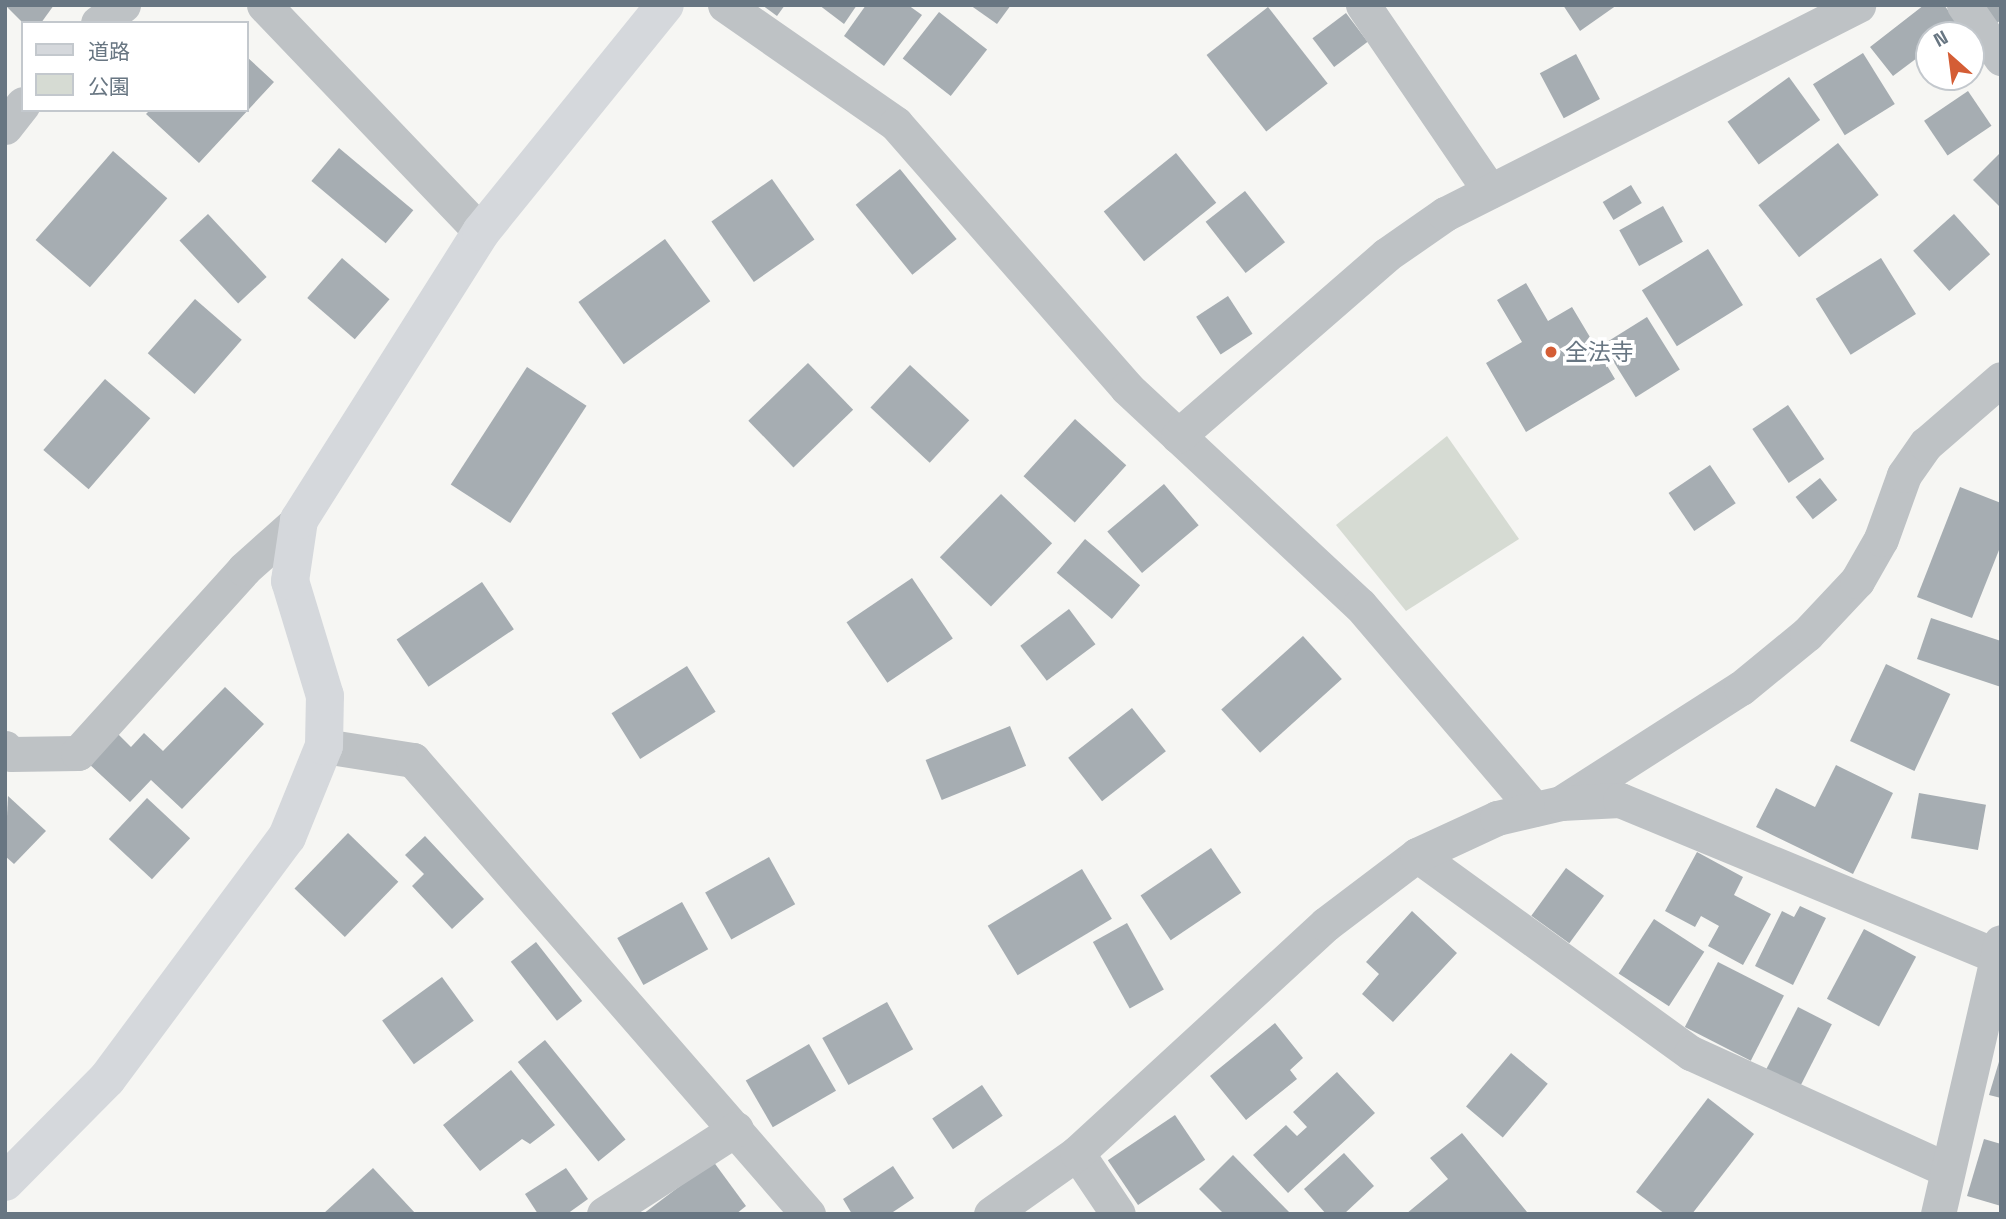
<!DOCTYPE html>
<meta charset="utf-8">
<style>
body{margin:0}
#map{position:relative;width:2006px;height:1219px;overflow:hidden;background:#f6f6f3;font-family:"Space Grotesk","Noto Sans JP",sans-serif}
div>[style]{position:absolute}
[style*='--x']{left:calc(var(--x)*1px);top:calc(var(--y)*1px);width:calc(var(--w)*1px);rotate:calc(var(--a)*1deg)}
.green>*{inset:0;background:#d6dbd3}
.building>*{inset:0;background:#a6adb2;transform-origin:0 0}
.street>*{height:35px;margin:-17.5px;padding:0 17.5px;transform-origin:17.5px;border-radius:17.5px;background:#bec2c5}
.secondary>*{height:38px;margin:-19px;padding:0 19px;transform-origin:19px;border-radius:19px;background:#d5d8dc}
.dots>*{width:19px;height:19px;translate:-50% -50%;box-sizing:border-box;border:4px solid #fff;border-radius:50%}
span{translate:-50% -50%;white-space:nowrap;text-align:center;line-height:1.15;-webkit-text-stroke:7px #fff;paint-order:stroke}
.poi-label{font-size:23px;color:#687682}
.left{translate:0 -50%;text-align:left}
.frame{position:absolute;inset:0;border:7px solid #687682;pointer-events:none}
.legend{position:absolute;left:21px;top:21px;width:228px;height:91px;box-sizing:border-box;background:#fff;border:2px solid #c3c8cd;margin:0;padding:9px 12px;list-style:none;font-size:21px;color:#687682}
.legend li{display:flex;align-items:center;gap:14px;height:35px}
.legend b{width:35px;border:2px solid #c3c8cd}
.north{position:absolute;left:1915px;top:21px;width:70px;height:70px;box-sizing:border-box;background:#fff;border:2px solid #c3c8cd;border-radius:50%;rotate:332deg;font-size:19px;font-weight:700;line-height:28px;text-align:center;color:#687682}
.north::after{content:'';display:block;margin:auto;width:24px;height:32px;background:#d45d35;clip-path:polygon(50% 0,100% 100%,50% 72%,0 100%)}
</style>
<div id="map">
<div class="green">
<div style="clip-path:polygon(1447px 436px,1519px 539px,1406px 611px,1336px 525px)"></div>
</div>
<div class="building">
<div style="clip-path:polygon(5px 5px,54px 5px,41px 23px,23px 23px)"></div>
<div style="clip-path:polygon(762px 5px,785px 5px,777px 16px)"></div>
<div style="clip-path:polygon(819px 5px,857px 5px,844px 24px)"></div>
<div style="clip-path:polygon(866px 5px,908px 5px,922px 15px,884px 66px,844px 36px)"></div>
<div style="clip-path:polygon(970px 5px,1011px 5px,997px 24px)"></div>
<div style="clip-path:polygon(1563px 5px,1617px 5px,1580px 31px)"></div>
<div style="clip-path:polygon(1924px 5px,1944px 5px,1967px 35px,1929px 35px,1929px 49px,1893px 76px,1870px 47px)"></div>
<div style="clip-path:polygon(1979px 5px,2001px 5px,2001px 20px,1993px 26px)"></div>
<div style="left:1268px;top:7px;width:97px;height:78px;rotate:52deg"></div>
<div style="left:939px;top:12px;width:61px;height:59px;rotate:38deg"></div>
<div style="left:1346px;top:13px;width:36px;height:42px;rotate:53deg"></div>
<div style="left:1863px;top:53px;width:60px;height:59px;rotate:58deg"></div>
<div style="left:1576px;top:54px;width:51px;height:41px;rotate:62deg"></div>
<div style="clip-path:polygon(247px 57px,274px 82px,199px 163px,146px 114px,150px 110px,247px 110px)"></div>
<div style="left:1789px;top:77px;width:53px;height:76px;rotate:54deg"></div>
<div style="left:1968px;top:91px;width:42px;height:53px;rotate:56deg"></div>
<div style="left:1838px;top:143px;width:66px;height:101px;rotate:52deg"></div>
<div style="left:339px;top:148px;width:97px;height:43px;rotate:40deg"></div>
<div style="left:113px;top:151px;width:72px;height:118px;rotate:41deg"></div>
<div style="clip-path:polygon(2001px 152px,2001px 208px,1973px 180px)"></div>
<div style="left:1176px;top:153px;width:64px;height:93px;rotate:51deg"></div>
<div style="left:900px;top:169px;width:90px;height:57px;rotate:51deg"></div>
<div style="left:772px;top:179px;width:74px;height:74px;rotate:55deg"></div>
<div style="left:1631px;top:185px;width:21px;height:33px;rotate:59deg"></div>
<div style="left:1245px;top:191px;width:65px;height:50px;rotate:52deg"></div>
<div style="left:1663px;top:206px;width:41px;height:50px;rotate:61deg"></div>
<div style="left:208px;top:214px;width:86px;height:39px;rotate:47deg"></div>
<div style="left:1954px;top:214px;width:54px;height:55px;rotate:48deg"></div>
<div style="left:665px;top:239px;width:77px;height:107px;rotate:54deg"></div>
<div style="left:1708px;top:249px;width:66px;height:78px;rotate:58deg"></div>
<div style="left:342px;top:258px;width:63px;height:53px;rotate:41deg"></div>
<div style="left:1881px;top:258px;width:66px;height:77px;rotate:58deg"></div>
<div style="clip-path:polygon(1526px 283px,1548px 321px,1572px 307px,1615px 379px,1526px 432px,1486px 363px,1522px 342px,1497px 300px)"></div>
<div style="left:1228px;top:296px;width:45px;height:38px;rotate:57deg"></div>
<div style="left:195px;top:299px;width:62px;height:72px;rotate:41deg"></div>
<div style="left:1647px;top:317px;width:62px;height:52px;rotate:58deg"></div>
<div style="left:808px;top:363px;width:65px;height:83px;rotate:46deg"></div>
<div style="left:910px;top:365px;width:81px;height:58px;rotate:43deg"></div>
<div style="left:527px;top:367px;width:71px;height:140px;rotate:33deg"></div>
<div style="left:105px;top:379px;width:60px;height:94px;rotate:41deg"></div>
<div style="left:1788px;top:405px;width:65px;height:43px;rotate:56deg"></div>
<div style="left:1075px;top:419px;width:69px;height:77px;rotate:42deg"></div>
<div style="left:1710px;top:465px;width:46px;height:50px;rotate:56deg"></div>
<div style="left:1820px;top:478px;width:28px;height:31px;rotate:52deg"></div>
<div style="left:1164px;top:484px;width:54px;height:74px;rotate:50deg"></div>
<div style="clip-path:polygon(1960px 487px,2001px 503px,2001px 545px,1972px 618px,1917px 597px)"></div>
<div style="left:1001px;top:494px;width:71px;height:88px;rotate:44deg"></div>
<div style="left:1085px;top:539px;width:72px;height:44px;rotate:40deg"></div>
<div style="left:912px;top:578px;width:73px;height:79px;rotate:56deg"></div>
<div style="left:482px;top:582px;width:57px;height:103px;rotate:56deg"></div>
<div style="left:1069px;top:609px;width:44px;height:61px;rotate:53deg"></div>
<div style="clip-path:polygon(1931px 618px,2001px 641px,2001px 687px,1917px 659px)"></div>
<div style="left:1303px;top:636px;width:58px;height:110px;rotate:48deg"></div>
<div style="left:1886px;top:664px;width:71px;height:85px;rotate:25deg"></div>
<div style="left:687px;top:666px;width:54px;height:89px;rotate:58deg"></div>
<div style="clip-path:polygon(225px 687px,264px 724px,182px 809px,151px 780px,130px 802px,88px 763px,117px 733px,131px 747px,144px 733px,163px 751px)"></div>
<div style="left:1132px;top:708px;width:55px;height:81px;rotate:52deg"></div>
<div style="left:1010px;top:726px;width:43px;height:91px;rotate:68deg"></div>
<div style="clip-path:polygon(1836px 765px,1893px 793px,1853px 874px,1756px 827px,1776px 788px,1815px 807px)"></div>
<div style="left:1919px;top:793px;width:68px;height:46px;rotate:10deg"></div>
<div style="clip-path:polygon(8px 796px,46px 831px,14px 864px,5px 856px)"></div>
<div style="left:147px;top:798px;width:59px;height:56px;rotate:43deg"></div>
<div style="left:348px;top:833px;width:70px;height:77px;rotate:44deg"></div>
<div style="clip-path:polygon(425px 836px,484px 899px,452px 929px,412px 886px,424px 874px,405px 855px)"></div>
<div style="left:1211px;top:848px;width:54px;height:85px;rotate:56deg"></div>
<div style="clip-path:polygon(1697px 852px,1743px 877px,1734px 895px,1771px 914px,1743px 965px,1708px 946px,1719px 926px,1701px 916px,1695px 927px,1665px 911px)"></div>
<div style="left:769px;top:857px;width:54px;height:73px;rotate:61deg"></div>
<div style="left:1566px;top:868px;width:47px;height:59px;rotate:36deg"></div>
<div style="left:1082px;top:869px;width:58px;height:110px;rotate:59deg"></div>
<div style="left:682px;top:902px;width:54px;height:74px;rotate:61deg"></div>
<div style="clip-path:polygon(1800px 906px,1826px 918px,1793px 985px,1755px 966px,1782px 911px,1794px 917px)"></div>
<div style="clip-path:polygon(1412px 911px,1457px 953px,1393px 1022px,1362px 994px,1379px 974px,1366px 962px)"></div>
<div style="left:1654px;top:919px;width:60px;height:65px;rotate:33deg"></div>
<div style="left:1127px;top:923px;width:76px;height:39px;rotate:61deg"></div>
<div style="left:1864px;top:929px;width:59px;height:79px;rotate:28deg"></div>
<div style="left:536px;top:942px;width:75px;height:32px;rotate:52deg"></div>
<div style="left:1718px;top:962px;width:74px;height:73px;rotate:27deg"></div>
<div style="left:442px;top:977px;width:54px;height:74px;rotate:54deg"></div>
<div style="left:887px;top:1002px;width:54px;height:74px;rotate:61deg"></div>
<div style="left:1798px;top:1007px;width:38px;height:73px;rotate:27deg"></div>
<div style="clip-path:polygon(1275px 1023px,1303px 1058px,1290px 1070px,1297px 1079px,1246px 1120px,1210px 1076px)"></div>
<div style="left:545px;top:1040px;width:128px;height:35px;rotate:51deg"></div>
<div style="left:809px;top:1044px;width:54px;height:73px;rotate:60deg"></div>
<div style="left:1511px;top:1053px;width:48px;height:70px;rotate:40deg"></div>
<div style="clip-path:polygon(2001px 1055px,2001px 1098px,1989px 1095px)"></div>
<div style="clip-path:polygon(511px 1070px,555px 1125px,530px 1144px,522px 1139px,480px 1171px,443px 1125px)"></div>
<div style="clip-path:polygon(1337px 1072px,1375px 1113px,1288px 1193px,1253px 1155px,1286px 1125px,1297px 1136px,1307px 1127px,1293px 1112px)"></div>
<div style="left:982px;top:1085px;width:37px;height:60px;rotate:56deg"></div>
<div style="clip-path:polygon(1708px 1098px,1754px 1134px,1692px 1214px,1665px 1214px,1636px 1192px)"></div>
<div style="left:1175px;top:1115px;width:54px;height:81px;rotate:56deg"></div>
<div style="clip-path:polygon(1462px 1133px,1527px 1212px,1525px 1214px,1406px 1214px,1448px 1179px,1430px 1158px)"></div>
<div style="clip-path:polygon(1984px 1139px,2001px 1144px,2001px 1206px,1967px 1196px)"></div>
<div style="clip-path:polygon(1344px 1153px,1374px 1186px,1344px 1214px,1326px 1214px,1304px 1189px)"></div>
<div style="clip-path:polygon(1233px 1155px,1291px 1214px,1224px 1214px,1199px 1189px)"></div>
<div style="clip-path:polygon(713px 1161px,746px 1206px,736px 1214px,643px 1214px)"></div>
<div style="clip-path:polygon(893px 1166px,914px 1198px,890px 1214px,852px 1214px,843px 1199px)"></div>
<div style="clip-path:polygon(373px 1168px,416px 1214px,323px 1214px)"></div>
<div style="clip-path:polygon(566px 1168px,588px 1199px,567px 1214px,538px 1214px,525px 1194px)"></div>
</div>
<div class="street">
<div style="--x:264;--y:5;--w:314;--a:46.3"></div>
<div style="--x:725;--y:5;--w:208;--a:34.8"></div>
<div style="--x:896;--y:124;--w:351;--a:48.8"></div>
<div style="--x:1127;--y:388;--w:318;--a:43"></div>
<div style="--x:1360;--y:605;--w:268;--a:49.5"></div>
<div style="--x:1363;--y:5;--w:225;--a:55.7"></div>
<div style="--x:1964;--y:5;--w:65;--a:55.1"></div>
<div style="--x:98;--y:23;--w:31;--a:-36"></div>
<div style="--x:5;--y:127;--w:29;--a:-52"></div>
<div style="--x:1178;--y:436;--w:276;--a:-41"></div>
<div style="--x:1386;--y:255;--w:72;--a:-34.8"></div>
<div style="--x:1445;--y:214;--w:463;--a:-26.8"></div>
<div style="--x:324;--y:746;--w:90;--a:8.9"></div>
<div style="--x:413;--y:760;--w:602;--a:48.98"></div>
<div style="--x:5;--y:748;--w:8;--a:45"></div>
<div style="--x:11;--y:754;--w:67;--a:-0.9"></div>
<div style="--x:78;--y:753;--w:248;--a:-47.9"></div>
<div style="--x:244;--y:569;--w:74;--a:-41.7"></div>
<div style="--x:1564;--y:801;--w:210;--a:-32.6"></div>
<div style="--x:1741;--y:688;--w:85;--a:-39.3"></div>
<div style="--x:1807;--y:634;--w:73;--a:-46.7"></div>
<div style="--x:1857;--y:581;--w:48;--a:-60.3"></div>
<div style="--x:1881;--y:539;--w:68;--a:-70.2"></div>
<div style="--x:1904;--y:475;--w:38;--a:-55"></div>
<div style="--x:1926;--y:444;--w:99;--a:-40.9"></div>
<div style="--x:1417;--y:855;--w:338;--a:35.9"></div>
<div style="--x:1691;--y:1053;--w:280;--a:24.5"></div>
<div style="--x:1077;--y:1153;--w:73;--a:56.1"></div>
<div style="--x:604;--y:1214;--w:157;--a:-32.8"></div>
<div style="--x:991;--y:1214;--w:105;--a:-35.3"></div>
<div style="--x:1077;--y:1153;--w:338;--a:-42.6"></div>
<div style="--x:1326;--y:924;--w:114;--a:-37.2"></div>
<div style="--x:1417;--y:855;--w:88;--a:-24.8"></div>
<div style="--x:1497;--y:818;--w:66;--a:-13.2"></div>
<div style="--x:1561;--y:803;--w:59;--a:-2.9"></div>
<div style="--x:1620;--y:800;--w:407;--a:22.5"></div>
<div style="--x:1938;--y:1214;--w:279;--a:-77"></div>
</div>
<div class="secondary">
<div style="--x:5;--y:1182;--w:145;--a:-45.3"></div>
<div style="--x:107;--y:1079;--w:302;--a:-53.4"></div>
<div style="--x:287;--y:837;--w:98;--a:-67.9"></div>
<div style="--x:324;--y:746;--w:50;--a:-88.9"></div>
<div style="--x:325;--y:696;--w:120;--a:-106.9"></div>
<div style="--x:290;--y:581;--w:62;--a:-81.6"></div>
<div style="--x:299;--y:520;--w:341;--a:-57.7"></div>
<div style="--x:481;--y:232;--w:292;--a:-51"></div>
</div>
<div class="dots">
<div style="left:1551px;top:352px;background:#d45d35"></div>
</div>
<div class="poi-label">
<span class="left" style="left:1565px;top:352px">全法寺</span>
</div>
<div class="frame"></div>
<ul class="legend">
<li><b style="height:9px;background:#d5d8dc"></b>道路</li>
<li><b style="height:19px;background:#d6dbd3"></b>公園</li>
</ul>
<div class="north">N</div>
</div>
